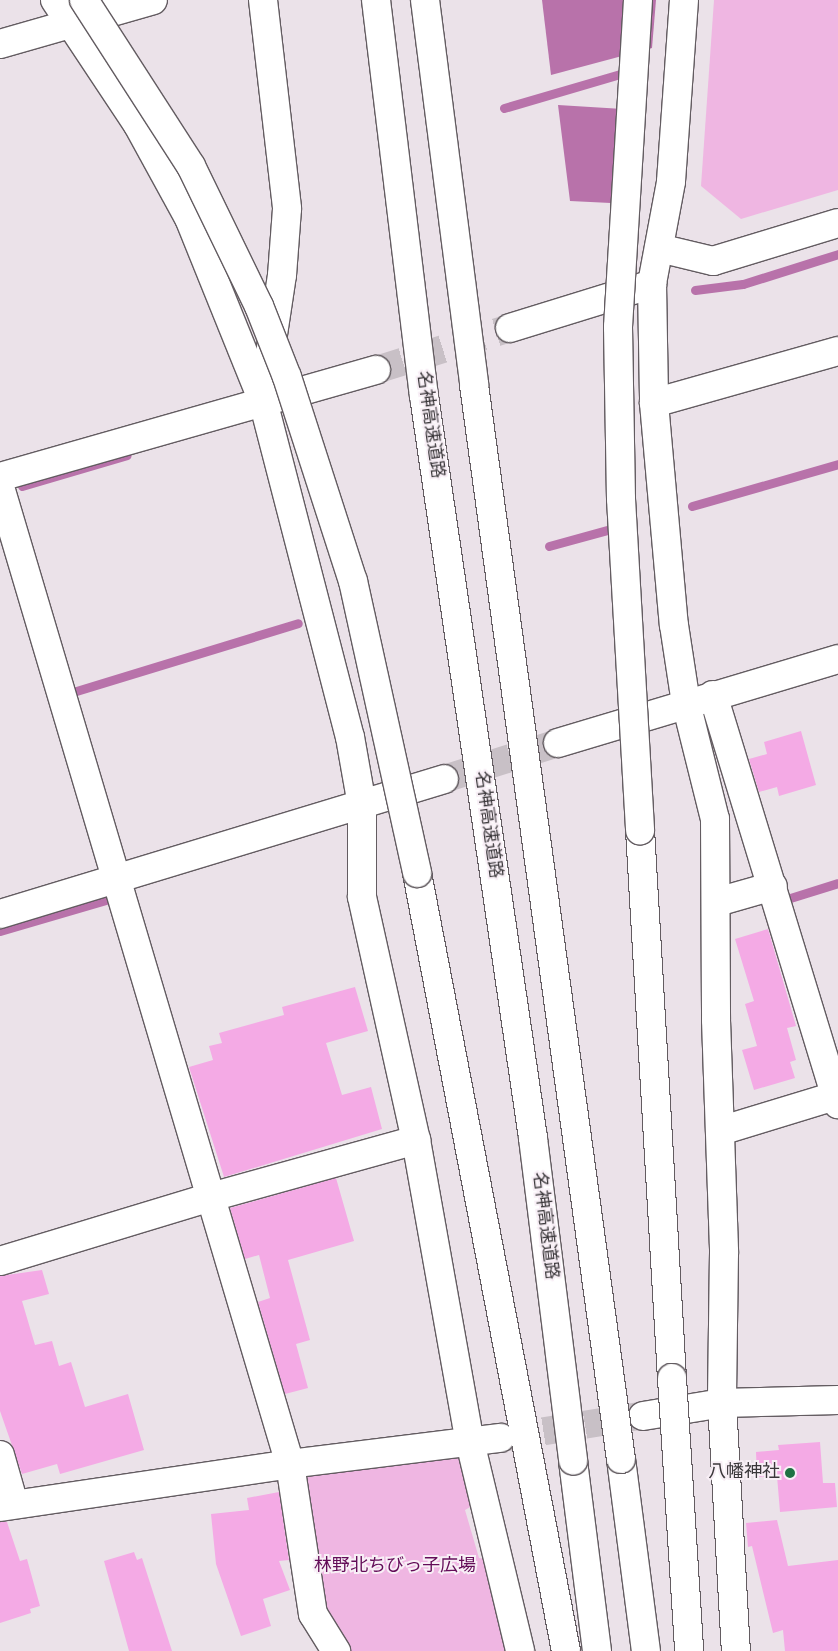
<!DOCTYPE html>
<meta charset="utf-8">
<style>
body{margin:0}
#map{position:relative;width:838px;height:1651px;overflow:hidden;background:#ebe2e9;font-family:Overpass,"Noto Sans JP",sans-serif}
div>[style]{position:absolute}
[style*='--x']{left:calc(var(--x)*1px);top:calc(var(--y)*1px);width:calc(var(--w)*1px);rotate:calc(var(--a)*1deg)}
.green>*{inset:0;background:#efb6e2}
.water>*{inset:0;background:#b872aa}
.stream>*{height:9px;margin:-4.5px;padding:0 4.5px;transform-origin:4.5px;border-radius:4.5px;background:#b872aa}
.building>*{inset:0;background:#f4aae5}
.street-tunnel>*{height:28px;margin-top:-14px;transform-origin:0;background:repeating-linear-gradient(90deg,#c8c0c6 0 28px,transparent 0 42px)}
.secondary-tunnel>*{height:28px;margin-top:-14px;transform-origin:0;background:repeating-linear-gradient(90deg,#c8c0c6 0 28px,transparent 0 42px)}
.roads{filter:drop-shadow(1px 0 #635c61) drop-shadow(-1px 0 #635c61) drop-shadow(0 1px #635c61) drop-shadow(0 -1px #635c61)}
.street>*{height:28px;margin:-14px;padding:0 14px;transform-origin:14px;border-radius:14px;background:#fff}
.secondary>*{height:28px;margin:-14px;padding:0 14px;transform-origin:14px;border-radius:14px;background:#fff}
.highway>*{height:28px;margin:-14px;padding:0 14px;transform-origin:14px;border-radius:14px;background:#fff}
.bridges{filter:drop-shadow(1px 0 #635c61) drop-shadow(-1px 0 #635c61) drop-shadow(0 1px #635c61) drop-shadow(0 -1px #635c61)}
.highway-bridge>*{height:28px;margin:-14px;padding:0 14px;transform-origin:14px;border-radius:14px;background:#fff}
.dots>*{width:14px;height:14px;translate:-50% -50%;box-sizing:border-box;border:2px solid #f8eff6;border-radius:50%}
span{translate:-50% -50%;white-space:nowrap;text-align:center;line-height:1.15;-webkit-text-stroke:4px #f8eff6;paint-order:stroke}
.street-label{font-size:18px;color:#3a373a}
.poi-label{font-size:18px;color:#3a373a}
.right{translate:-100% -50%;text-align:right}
.park-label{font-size:18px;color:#630c58}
</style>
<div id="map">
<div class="green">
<div style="clip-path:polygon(714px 0,838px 0,838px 190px,741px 219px,701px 186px)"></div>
<div style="clip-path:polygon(452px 1456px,462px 1457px,472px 1506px,465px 1510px,479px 1558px,491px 1560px,508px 1651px,340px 1651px,318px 1614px,296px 1469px)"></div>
</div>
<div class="water">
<div style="clip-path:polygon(542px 0,656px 0,652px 48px,551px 75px)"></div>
<div style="clip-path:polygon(558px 105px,639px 110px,631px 204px,570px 201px)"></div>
</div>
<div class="stream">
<div style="--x:504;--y:108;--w:121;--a:-16.3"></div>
<div style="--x:695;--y:290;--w:48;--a:-7.1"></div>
<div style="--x:743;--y:284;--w:100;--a:-17.5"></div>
<div style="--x:22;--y:486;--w:109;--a:-16.4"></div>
<div style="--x:692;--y:506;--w:152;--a:-16"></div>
<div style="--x:549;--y:546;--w:60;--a:-15.4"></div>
<div style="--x:73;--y:692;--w:235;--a:-17"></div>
<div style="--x:787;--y:899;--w:53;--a:-17.4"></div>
<div style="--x:0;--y:931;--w:114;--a:-16.4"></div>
</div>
<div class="building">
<div style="clip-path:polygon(801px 731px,816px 785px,779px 796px,777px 787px,759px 792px,749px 759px,767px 754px,764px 742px)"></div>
<div style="clip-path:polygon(768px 929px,796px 1026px,787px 1028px,796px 1060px,790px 1062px,795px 1078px,754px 1090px,742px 1050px,757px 1046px,745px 1004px,754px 1001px,735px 939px)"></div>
<div style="clip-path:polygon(355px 987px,368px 1031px,326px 1043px,342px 1095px,371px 1087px,382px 1129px,224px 1177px,189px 1067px,213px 1060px,209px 1046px,222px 1043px,219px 1033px,284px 1015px,282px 1007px)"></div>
<div style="clip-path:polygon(336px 1178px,354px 1241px,288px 1260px,310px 1340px,296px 1344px,308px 1388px,285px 1394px,258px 1302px,270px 1298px,259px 1255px,245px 1259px,230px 1208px)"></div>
<div style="clip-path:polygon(42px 1270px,49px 1294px,22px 1301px,35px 1345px,52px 1341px,59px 1366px,71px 1362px,85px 1407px,128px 1394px,144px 1450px,60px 1474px,57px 1464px,22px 1474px,0 1411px,0 1276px)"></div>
<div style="clip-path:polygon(820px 1442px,823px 1483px,835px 1483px,837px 1507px,780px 1512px,777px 1476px,757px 1477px,756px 1452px,779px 1450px,778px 1445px)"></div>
<div style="clip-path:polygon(279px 1492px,289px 1560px,279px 1561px,290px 1590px,263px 1599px,271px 1626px,241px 1636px,216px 1564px,211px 1514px,249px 1510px,247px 1498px)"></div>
<div style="clip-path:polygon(777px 1520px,788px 1566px,838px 1560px,838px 1651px,785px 1651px,783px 1630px,773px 1633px,752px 1546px,748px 1547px,746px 1523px)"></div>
<div style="clip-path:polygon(0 1522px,7px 1522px,20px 1561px,27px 1559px,40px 1606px,30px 1609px,31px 1613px,0 1623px)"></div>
<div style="clip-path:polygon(134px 1552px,137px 1560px,142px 1558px,172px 1651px,129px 1651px,104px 1561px)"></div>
</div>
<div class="street-tunnel">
<div style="--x:376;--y:370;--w:140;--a:-17.4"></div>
<div style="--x:444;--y:779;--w:120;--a:-17.5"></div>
</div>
<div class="secondary-tunnel">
<div style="--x:502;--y:1438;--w:139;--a:-9.1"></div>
</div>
<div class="roads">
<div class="street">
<div style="--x:55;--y:0;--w:150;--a:56.4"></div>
<div style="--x:138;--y:125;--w:106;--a:61.3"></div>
<div style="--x:189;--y:218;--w:197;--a:68"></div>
<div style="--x:0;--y:44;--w:159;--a:-16"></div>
<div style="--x:510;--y:328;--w:149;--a:-17.2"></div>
<div style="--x:654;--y:403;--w:191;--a:-15.8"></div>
<div style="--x:0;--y:477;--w:391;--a:-15.9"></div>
<div style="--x:0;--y:487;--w:1019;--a:73.47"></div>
<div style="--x:290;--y:1464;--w:152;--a:81.3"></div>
<div style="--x:313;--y:1614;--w:44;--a:58.1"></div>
<div style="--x:713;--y:695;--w:428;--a:73"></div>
<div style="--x:558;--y:743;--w:292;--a:-16.7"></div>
<div style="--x:717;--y:902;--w:58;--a:-15.9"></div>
<div style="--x:0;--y:914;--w:464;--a:-16.9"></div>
<div style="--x:720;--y:1131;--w:123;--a:-17"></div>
<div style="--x:0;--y:1261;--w:220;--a:-16.9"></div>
<div style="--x:211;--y:1197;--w:213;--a:-15.5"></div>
<div style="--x:470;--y:1442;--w:215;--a:76.5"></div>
<div style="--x:0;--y:1455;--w:51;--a:74.1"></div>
</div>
<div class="secondary">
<div style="--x:263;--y:0;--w:210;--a:83.4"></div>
<div style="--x:287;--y:209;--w:66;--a:94.3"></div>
<div style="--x:282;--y:275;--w:127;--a:98.6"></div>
<div style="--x:263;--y:401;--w:347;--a:75.5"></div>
<div style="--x:350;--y:737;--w:69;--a:80"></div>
<div style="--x:362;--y:805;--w:92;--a:90"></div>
<div style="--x:362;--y:897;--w:249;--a:77.5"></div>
<div style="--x:416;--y:1140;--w:307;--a:79.9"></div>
<div style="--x:684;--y:0;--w:182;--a:94.1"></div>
<div style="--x:671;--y:182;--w:104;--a:100.6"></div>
<div style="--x:652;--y:284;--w:119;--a:89"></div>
<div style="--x:654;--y:403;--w:223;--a:84.9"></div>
<div style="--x:674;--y:625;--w:79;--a:81.3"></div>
<div style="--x:686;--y:703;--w:120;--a:76"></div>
<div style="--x:715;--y:819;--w:201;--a:89.7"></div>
<div style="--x:716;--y:1020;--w:233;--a:88"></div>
<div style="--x:724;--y:1253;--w:150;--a:90.8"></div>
<div style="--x:722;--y:1403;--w:248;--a:86.8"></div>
<div style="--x:659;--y:248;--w:56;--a:13.5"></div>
<div style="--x:713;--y:261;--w:131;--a:-16.9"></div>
<div style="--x:643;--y:1416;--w:80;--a:-9.3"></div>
<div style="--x:722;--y:1403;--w:116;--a:-1.5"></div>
<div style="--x:0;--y:1507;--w:293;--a:-8.4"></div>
<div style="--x:290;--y:1464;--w:212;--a:-7.1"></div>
</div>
<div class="highway">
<div style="--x:640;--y:830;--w:549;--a:86.66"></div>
<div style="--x:417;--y:873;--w:792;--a:79.16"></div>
<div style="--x:621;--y:1459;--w:194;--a:82.6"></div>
<div style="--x:573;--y:1461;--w:192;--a:82.8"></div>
</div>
</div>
<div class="bridges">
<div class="highway-bridge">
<div style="--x:84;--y:0;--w:197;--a:57.2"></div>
<div style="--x:191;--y:166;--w:156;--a:64.1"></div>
<div style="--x:259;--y:306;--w:76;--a:68.5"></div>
<div style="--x:287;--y:377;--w:214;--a:72.1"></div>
<div style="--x:353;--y:581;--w:299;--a:77.6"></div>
<div style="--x:376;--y:0;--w:399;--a:83.1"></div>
<div style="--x:424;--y:396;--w:750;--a:81.64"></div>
<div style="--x:533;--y:1138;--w:325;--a:82.9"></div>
<div style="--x:425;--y:0;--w:388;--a:82.7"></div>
<div style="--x:474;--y:385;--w:1084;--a:82.21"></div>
<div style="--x:638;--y:0;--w:328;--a:93.5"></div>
<div style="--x:618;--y:327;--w:172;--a:89"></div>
<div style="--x:621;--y:499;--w:332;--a:86.7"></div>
<div style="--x:672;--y:1378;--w:274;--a:86.4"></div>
</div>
</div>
<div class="dots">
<div style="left:790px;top:1473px;background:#1e7243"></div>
</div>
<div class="street-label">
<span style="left:429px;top:425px;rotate:82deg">名神高速道路</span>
<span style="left:487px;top:825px;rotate:82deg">名神高速道路</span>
<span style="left:544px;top:1226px;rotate:83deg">名神高速道路</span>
</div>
<div class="poi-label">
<span class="right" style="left:780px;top:1473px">八幡神社</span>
</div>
<div class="park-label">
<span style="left:395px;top:1567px">林野北ちびっ子広場</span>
</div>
</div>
